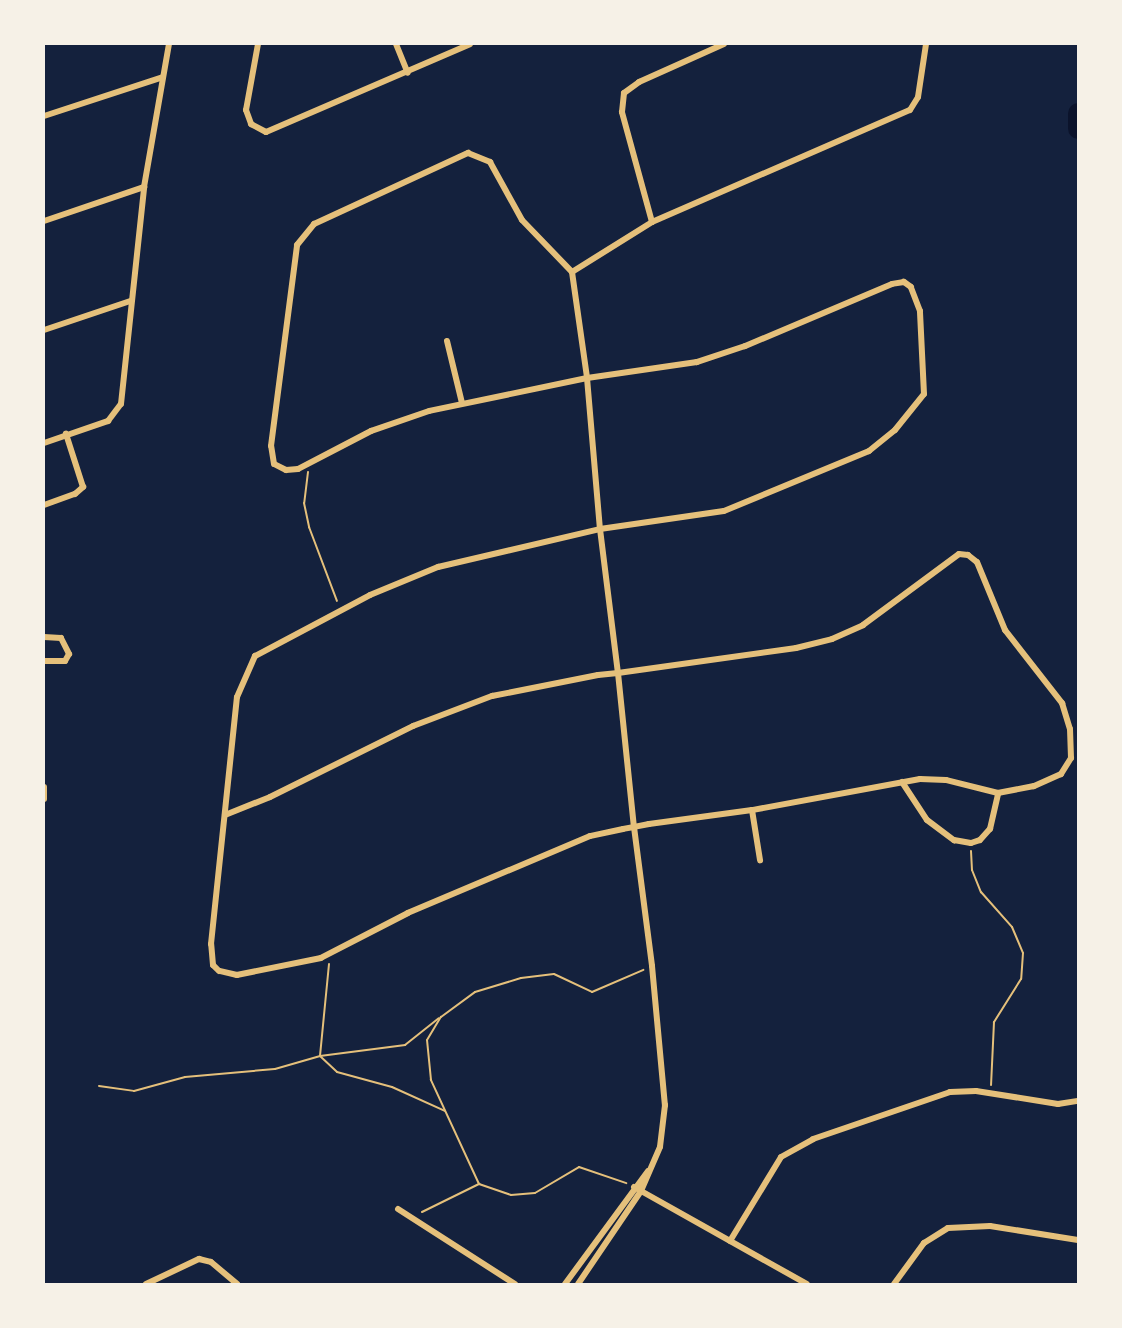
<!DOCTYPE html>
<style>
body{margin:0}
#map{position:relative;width:1122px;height:1328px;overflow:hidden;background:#14213d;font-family:"Roboto Condensed",sans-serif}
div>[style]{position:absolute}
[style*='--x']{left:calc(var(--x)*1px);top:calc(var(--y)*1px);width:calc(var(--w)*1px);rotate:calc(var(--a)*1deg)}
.river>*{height:21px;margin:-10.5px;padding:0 10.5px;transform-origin:10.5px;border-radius:10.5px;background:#0b132b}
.path>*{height:2px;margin:-1px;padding:0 1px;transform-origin:1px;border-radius:1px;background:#e5c07b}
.minor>*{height:6px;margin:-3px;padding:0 3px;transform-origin:3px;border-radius:3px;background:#e5c07b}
span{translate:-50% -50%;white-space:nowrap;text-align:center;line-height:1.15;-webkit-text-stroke:5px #f6f1e7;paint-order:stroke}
.frame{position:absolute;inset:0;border:45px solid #f6f1e7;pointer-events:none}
</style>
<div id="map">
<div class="river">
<div style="--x:1078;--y:113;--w:15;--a:90"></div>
</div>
<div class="path">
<div style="--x:308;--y:472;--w:31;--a:97"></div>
<div style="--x:304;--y:503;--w:25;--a:78"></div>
<div style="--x:309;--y:527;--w:79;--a:69.3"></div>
<div style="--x:971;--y:851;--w:19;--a:87"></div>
<div style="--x:972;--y:870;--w:24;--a:68"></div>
<div style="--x:981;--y:892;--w:47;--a:48.5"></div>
<div style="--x:1012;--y:927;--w:28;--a:67"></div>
<div style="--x:1023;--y:953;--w:26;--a:94"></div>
<div style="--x:1021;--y:979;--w:51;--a:122.1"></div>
<div style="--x:994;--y:1022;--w:63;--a:92.7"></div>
<div style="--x:329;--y:964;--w:92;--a:95.6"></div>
<div style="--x:320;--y:1056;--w:23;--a:43"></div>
<div style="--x:337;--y:1072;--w:57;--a:15.3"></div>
<div style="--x:392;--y:1087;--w:58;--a:24.4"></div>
<div style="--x:99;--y:1086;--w:35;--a:8"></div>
<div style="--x:134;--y:1091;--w:53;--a:-15.4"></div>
<div style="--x:185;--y:1077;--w:90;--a:-5.1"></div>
<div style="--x:275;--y:1069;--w:47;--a:-16.1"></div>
<div style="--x:320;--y:1056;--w:86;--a:-7.4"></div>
<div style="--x:405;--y:1045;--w:43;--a:-38.5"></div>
<div style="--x:479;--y:1184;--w:115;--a:-114.8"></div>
<div style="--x:431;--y:1080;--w:40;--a:-95.7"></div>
<div style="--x:427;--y:1040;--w:27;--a:-59"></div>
<div style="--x:441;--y:1017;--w:42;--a:-36.3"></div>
<div style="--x:475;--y:992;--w:48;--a:-16.9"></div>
<div style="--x:521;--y:978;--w:33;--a:-7"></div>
<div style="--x:554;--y:974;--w:42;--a:25.3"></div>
<div style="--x:592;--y:992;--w:56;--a:-23.3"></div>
<div style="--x:422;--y:1212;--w:64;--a:-26.2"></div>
<div style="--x:479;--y:1184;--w:34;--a:19"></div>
<div style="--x:511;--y:1195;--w:24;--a:-5"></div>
<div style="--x:535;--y:1193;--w:51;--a:-30.6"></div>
<div style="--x:579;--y:1167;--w:50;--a:18.8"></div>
</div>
<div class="minor">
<div style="--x:258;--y:44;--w:67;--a:100.3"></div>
<div style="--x:246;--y:110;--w:15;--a:70"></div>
<div style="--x:251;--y:124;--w:17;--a:28"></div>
<div style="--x:266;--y:132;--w:222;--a:-23.3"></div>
<div style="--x:396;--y:44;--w:31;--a:68"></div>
<div style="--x:44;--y:116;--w:125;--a:-18.1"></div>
<div style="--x:44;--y:221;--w:106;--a:-18.8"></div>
<div style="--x:652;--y:222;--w:114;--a:-105.3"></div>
<div style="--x:622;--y:112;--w:19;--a:-84"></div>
<div style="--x:624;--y:93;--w:19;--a:-36"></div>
<div style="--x:639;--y:82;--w:93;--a:-24.1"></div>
<div style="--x:572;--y:272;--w:94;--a:-32"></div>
<div style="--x:652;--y:222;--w:281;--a:-23.5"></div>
<div style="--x:910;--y:110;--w:15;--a:-58"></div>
<div style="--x:918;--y:97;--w:54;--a:-81.4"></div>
<div style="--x:44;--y:330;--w:91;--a:-18.6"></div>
<div style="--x:447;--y:341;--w:64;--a:76.4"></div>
<div style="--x:44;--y:443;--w:68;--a:-19"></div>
<div style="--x:108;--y:421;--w:21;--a:-53"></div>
<div style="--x:121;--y:404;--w:218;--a:-83.9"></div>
<div style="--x:144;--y:187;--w:145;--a:-80.1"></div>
<div style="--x:44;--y:505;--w:33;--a:-20"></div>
<div style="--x:75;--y:494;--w:11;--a:-41"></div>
<div style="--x:83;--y:487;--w:56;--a:-107.8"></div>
<div style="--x:44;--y:637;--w:17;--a:3"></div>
<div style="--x:61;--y:638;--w:18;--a:63"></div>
<div style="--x:69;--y:654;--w:8;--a:120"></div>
<div style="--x:65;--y:661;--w:21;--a:180"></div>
<div style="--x:902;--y:782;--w:45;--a:56.7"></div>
<div style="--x:927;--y:820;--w:34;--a:37"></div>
<div style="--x:954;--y:840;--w:17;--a:10"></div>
<div style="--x:971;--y:843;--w:9;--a:-18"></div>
<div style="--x:980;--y:840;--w:15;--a:-48"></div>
<div style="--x:990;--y:829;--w:37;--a:-77"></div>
<div style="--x:44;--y:787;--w:12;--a:90"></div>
<div style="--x:752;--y:810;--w:51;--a:80.9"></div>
<div style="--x:225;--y:815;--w:48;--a:-21.8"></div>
<div style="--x:270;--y:797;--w:160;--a:-26.4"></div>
<div style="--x:413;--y:726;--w:85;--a:-20.8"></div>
<div style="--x:492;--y:696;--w:108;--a:-11.2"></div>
<div style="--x:598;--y:675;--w:20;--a:-6"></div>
<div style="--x:618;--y:673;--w:180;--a:-8"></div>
<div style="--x:796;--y:648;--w:37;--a:-14"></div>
<div style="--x:832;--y:639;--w:34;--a:-24"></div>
<div style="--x:863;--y:625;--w:119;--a:-36.5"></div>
<div style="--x:959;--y:554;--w:9;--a:6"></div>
<div style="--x:968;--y:555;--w:11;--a:38"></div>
<div style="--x:977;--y:562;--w:74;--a:67.6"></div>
<div style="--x:1005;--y:630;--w:93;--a:52"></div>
<div style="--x:1062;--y:703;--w:27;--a:73"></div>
<div style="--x:1070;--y:729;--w:29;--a:88"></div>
<div style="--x:1071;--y:758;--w:19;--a:122"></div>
<div style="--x:1061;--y:774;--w:30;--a:156"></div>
<div style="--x:1034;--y:786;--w:37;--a:169"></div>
<div style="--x:998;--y:793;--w:54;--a:-166"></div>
<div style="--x:946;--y:780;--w:26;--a:-178"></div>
<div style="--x:920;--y:779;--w:171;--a:169.5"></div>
<div style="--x:752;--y:810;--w:104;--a:172.3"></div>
<div style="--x:649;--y:824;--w:15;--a:169"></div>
<div style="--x:634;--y:827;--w:11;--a:170"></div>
<div style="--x:623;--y:829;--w:34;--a:168"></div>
<div style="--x:590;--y:836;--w:198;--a:157.1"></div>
<div style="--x:408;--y:913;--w:98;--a:152.7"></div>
<div style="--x:321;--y:958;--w:86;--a:168.6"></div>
<div style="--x:237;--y:975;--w:18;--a:-167"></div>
<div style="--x:219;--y:971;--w:8;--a:-135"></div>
<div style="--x:213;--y:965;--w:21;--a:-95"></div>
<div style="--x:211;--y:944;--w:248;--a:-84"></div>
<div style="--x:237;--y:697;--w:45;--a:-66.3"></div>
<div style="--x:255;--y:656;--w:130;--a:-27.9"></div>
<div style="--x:370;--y:595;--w:74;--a:-22.4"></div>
<div style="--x:438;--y:567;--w:166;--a:-13.2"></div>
<div style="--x:600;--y:529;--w:125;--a:-8.3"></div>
<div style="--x:724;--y:511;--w:157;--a:-22.5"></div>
<div style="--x:869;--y:451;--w:33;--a:-39"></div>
<div style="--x:895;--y:430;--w:46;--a:-51.1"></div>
<div style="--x:924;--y:394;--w:83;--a:-92.8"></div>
<div style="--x:920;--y:311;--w:26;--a:-111"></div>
<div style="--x:911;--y:287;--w:9;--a:-144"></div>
<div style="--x:904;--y:282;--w:12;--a:171"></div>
<div style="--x:892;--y:284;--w:160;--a:157.1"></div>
<div style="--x:745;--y:346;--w:51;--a:161.6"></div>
<div style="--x:697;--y:362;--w:111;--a:171.7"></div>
<div style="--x:587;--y:378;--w:161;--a:168.2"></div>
<div style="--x:429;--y:411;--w:61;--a:161"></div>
<div style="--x:371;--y:431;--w:82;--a:152.5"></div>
<div style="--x:298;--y:469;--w:12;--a:175"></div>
<div style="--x:286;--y:470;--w:13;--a:-153"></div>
<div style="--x:274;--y:464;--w:18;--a:-99"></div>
<div style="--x:271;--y:446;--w:203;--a:-82.6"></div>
<div style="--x:297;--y:245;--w:27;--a:-51"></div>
<div style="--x:314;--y:224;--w:170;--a:-24.8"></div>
<div style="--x:468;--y:153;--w:24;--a:22"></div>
<div style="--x:490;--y:162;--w:66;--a:61.1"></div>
<div style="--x:522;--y:220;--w:72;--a:46.1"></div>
<div style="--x:572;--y:272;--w:107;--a:81.9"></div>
<div style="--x:587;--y:378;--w:152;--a:85.1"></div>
<div style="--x:600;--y:529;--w:145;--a:82.9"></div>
<div style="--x:618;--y:673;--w:155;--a:84.1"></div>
<div style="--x:634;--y:827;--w:140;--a:82.6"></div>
<div style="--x:652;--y:966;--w:140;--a:84.7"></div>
<div style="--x:665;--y:1105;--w:42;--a:96.8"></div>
<div style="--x:660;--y:1147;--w:48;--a:113.4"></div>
<div style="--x:641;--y:1191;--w:112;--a:124.1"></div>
<div style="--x:634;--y:1187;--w:198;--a:29.3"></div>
<div style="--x:398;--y:1209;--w:139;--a:32.7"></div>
<div style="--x:730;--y:1241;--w:98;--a:-58.7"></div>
<div style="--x:781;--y:1157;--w:37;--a:-29"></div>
<div style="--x:813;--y:1139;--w:145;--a:-18.9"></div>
<div style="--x:950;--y:1092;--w:26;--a:-2"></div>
<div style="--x:976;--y:1091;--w:83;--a:9"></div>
<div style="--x:1058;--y:1104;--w:20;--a:-9"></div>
<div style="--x:146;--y:1284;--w:59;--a:-25.3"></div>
<div style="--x:199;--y:1259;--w:12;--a:14"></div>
<div style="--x:211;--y:1262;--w:34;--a:40"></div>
<div style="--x:565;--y:1284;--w:140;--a:-53.7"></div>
<div style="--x:894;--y:1284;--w:51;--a:-53.8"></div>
<div style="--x:924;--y:1243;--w:28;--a:-32"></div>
<div style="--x:948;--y:1228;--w:42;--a:-2.7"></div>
<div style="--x:990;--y:1226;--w:89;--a:9"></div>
</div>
<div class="frame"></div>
</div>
